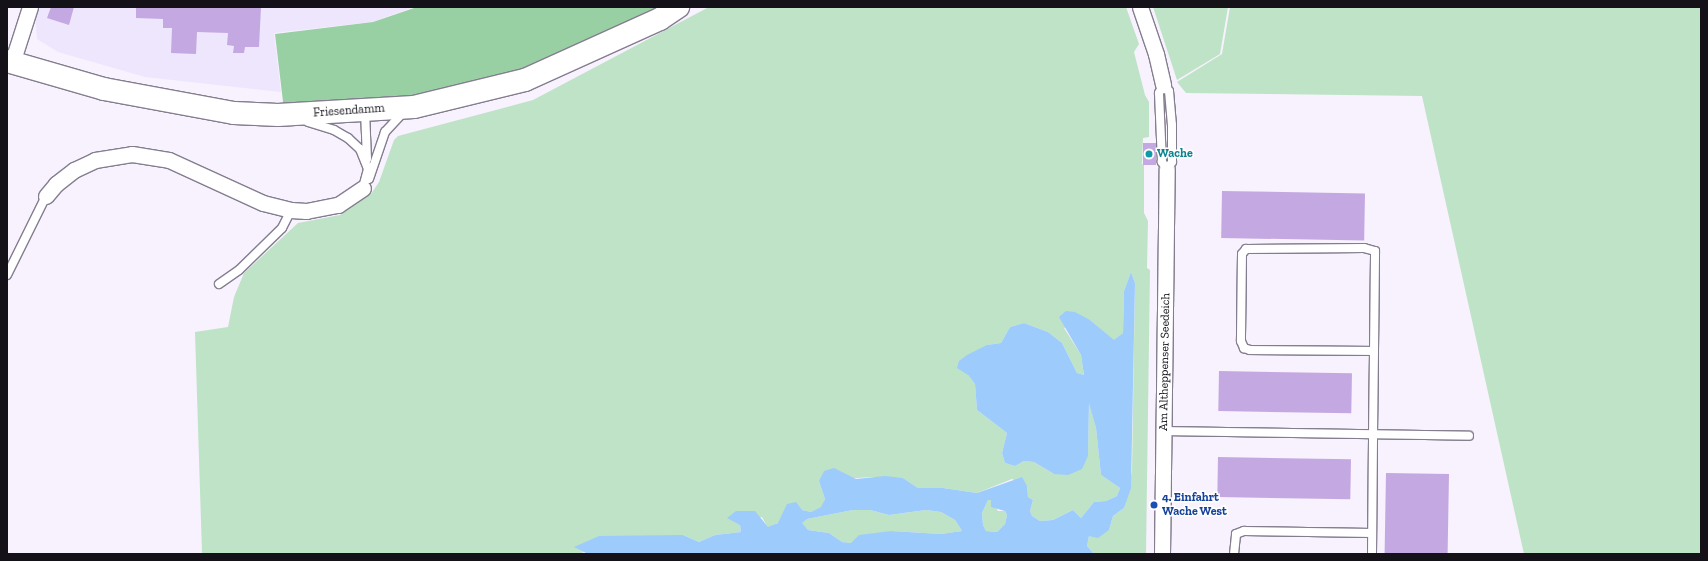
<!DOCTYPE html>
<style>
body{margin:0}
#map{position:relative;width:1708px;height:561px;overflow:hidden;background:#f7f2fe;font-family:"Zilla Slab",serif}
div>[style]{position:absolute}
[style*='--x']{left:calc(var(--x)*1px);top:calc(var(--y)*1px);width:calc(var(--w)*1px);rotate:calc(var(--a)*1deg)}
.commercial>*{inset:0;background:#eee6fc}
.green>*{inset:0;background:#bfe3c6}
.forest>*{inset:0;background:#98d0a4}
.water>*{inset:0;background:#9dcbfc}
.building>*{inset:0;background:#c4a8e1;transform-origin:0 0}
.roads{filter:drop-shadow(1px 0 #847d8f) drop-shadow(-1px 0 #847d8f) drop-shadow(0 1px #847d8f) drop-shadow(0 -1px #847d8f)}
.service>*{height:8px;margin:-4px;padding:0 4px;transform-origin:4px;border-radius:4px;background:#fff}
.minor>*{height:15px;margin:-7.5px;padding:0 7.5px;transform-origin:7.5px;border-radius:7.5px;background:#fff}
.secondary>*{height:22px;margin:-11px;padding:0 11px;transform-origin:11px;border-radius:11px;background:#fff}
.dots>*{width:11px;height:11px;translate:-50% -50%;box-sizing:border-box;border:2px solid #fff;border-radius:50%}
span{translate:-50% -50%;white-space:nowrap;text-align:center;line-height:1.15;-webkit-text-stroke:3px #fff;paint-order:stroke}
.street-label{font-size:12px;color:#141118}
.culture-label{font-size:12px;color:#0d838f;font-weight:700}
.left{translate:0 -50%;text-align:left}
.transit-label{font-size:12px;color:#164399;font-weight:700}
.frame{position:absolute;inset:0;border:8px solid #141118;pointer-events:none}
</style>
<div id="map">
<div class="commercial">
<div style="clip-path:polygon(38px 7px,414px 7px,372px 22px,274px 33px,281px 92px,145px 77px,58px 52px,37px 39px,35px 16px)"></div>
</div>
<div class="green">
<div style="clip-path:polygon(709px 7px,1126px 7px,1139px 44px,1134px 52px,1145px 95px,1149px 102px,1149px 137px,1143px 138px,1142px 164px,1144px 165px,1144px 213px,1148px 221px,1147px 268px,1150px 270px,1146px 554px,1094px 554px,1087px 546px,1089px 536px,1109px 530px,1113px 516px,1124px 508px,1132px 471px,1135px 283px,1131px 272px,1124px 291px,1123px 333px,1114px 341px,1090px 320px,1064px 328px,1081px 355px,1084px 375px,1077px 373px,1062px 343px,1048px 332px,1024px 323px,1010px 327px,1001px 343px,987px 345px,968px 375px,975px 384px,977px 410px,1007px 433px,1002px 453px,1005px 463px,1015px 466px,1024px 461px,1034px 462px,1054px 474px,1088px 456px,1089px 401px,1096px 428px,1101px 475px,1120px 488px,1117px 496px,1106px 501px,1094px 502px,1081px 518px,1073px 510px,1053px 520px,1040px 521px,1032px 516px,1030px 511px,1033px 500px,1028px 497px,1027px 486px,1012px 479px,977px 493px,943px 488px,918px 488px,903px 478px,871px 477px,819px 481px,825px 499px,822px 507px,811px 512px,802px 510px,768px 528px,762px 517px,740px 525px,741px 532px,715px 535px,699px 542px,683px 535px,581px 552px,588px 554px,202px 553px,195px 332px,228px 327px,234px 297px,244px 273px,298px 223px,340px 215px,371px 194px,379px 182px,394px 140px,398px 136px,533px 100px)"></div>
<div style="clip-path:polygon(1153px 7px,1228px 7px,1220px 54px,1177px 80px)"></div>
<div style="clip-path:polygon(1230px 7px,1701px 7px,1701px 554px,1524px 554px,1422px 96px,1186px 93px,1177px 82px,1222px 54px)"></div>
<div style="clip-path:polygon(988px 500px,992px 500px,998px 511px,1005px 511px,1007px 515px,1005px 524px,997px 532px,986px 531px,983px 525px,982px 513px)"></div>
<div style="clip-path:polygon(853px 510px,870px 510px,889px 515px,926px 510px,941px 512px,955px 520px,962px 531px,941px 534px,891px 531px,851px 543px,842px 542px,829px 533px,808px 530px,801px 523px,807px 519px)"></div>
</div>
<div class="forest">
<div style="clip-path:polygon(417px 7px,668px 7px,523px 74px,413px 101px,284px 110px,275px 34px,373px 22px)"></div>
</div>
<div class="water">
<div style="clip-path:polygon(evenodd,1131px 272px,1135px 283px,1131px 488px,1124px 508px,1113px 516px,1109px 530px,1098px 538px,1089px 536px,1087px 546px,1094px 554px,588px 554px,574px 547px,599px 536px,683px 535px,699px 542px,715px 535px,741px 532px,740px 525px,727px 518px,736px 511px,755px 511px,768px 527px,778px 523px,787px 504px,796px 502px,802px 510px,811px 512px,821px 507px,825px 499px,819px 481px,824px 471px,834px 468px,856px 479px,885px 476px,903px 478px,918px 488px,943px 488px,977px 493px,1022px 477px,1027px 486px,1028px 497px,1033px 500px,1030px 511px,1032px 516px,1040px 521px,1053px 520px,1073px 510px,1081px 518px,1094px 502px,1106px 501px,1117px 496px,1120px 488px,1101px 475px,1096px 428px,1089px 403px,1088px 456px,1082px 469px,1068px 475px,1054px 474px,1034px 462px,1024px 461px,1015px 466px,1005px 463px,1002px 453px,1007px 433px,977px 410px,975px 384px,968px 375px,957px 368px,959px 361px,967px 355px,987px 345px,1001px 343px,1010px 327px,1024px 323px,1048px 332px,1062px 343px,1077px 373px,1084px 375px,1081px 355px,1059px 317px,1066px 311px,1075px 312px,1090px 320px,1114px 340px,1123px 333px,1124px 291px,1131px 272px,988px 500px,991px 500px,991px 507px,1005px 511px,1007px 515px,1005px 524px,997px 532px,986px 531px,983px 525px,982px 513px,988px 500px,1131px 272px,853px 510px,870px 510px,889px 515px,926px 510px,941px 512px,955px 520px,962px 531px,941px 534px,891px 531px,859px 535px,851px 543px,842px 542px,829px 533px,808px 530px,802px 523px,807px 519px,853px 510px)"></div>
</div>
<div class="building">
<div style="clip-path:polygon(51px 7px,74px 7px,69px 25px,47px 18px)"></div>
<div style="clip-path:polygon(136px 7px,261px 7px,259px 47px,245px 47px,244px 53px,233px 53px,234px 46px,227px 45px,228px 33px,197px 32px,196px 54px,171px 53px,172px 28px,163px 28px,163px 19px,136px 18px)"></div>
<div style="left:1143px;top:143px;width:13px;height:22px"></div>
<div style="left:1222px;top:191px;width:143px;height:47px;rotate:1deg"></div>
<div style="left:1219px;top:371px;width:133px;height:40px;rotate:1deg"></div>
<div style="left:1218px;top:457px;width:133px;height:40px;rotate:1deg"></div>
<div style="left:1386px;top:473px;width:63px;height:81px;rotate:1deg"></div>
</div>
<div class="roads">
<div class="service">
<div style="--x:1163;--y:85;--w:8;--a:45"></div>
<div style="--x:1169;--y:91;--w:34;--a:85"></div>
<div style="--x:1172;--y:125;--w:37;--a:90"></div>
<div style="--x:1172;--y:162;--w:9;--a:126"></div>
<div style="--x:1167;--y:169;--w:9;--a:-126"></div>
<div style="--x:1162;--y:162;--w:69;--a:-92.5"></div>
<div style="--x:1159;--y:93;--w:9;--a:-63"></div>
<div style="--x:365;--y:111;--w:48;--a:87.6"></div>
<div style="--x:308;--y:122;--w:27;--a:17"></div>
<div style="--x:334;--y:130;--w:16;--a:30"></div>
<div style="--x:348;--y:138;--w:16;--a:43"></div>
<div style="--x:360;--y:149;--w:22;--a:68"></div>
<div style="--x:368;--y:169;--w:20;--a:105"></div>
<div style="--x:369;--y:179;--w:50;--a:-71.2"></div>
<div style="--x:385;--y:132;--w:26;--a:-47"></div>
<div style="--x:7;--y:275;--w:88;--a:-63.7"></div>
<div style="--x:219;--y:284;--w:24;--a:-35"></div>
<div style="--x:239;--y:270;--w:60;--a:-44.3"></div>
<div style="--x:282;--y:228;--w:20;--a:-63"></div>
<div style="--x:1165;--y:431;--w:304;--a:0.9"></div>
<div style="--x:1234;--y:554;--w:20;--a:-84"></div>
<div style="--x:1236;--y:534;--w:9;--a:-21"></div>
<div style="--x:1244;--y:531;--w:128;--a:0.9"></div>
<div style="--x:1372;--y:554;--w:120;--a:-89.5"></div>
<div style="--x:1373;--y:434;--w:83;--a:-89.3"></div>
<div style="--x:1374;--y:351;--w:100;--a:-89.4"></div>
<div style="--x:1375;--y:251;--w:11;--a:-165"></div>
<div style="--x:1364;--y:248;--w:118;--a:179.5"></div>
<div style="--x:1246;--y:249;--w:6;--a:129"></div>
<div style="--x:1242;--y:254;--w:87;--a:90.7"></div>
<div style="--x:1241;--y:341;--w:8;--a:67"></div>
<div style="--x:1244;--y:348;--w:6;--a:18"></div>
<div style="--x:1250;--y:350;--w:124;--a:0.5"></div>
</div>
<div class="minor">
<div style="--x:1140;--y:7;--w:50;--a:71.2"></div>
<div style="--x:1156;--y:54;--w:32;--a:77"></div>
<div style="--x:12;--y:63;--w:59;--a:-72.2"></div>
<div style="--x:46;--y:196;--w:16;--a:-50"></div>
<div style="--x:56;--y:184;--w:23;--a:-38"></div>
<div style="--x:74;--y:170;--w:23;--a:-25"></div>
<div style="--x:95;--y:160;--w:37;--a:-9"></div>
<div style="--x:132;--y:154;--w:37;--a:9"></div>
<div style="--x:169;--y:160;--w:103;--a:24.6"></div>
<div style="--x:263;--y:203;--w:29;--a:14"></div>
<div style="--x:291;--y:210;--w:15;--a:4"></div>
<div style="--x:306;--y:211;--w:33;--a:-11"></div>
<div style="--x:338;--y:205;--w:30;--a:-34"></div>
<div style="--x:1162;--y:554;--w:385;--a:-89.3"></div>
</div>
<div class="secondary">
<div style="--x:7;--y:61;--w:101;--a:16.1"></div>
<div style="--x:104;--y:89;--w:132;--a:10.5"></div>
<div style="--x:234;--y:113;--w:44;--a:2.6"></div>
<div style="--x:278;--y:115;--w:136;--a:-3.4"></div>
<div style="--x:414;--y:107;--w:114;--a:-13.7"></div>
<div style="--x:525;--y:80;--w:148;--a:-24.3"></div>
<div style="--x:660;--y:19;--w:22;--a:-34"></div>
</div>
</div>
<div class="dots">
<div style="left:1149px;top:154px;background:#0f9aa8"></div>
<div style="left:1154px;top:505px;background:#1a4fb4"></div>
</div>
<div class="street-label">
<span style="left:349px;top:111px;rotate:-4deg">Friesendamm</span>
<span style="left:1165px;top:362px;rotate:-89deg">Am Altheppenser Seedeich</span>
</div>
<div class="culture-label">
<span class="left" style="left:1157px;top:154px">Wache</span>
</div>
<div class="transit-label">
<span class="left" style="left:1162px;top:505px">4. Einfahrt<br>Wache West</span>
</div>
<div class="frame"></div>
</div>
